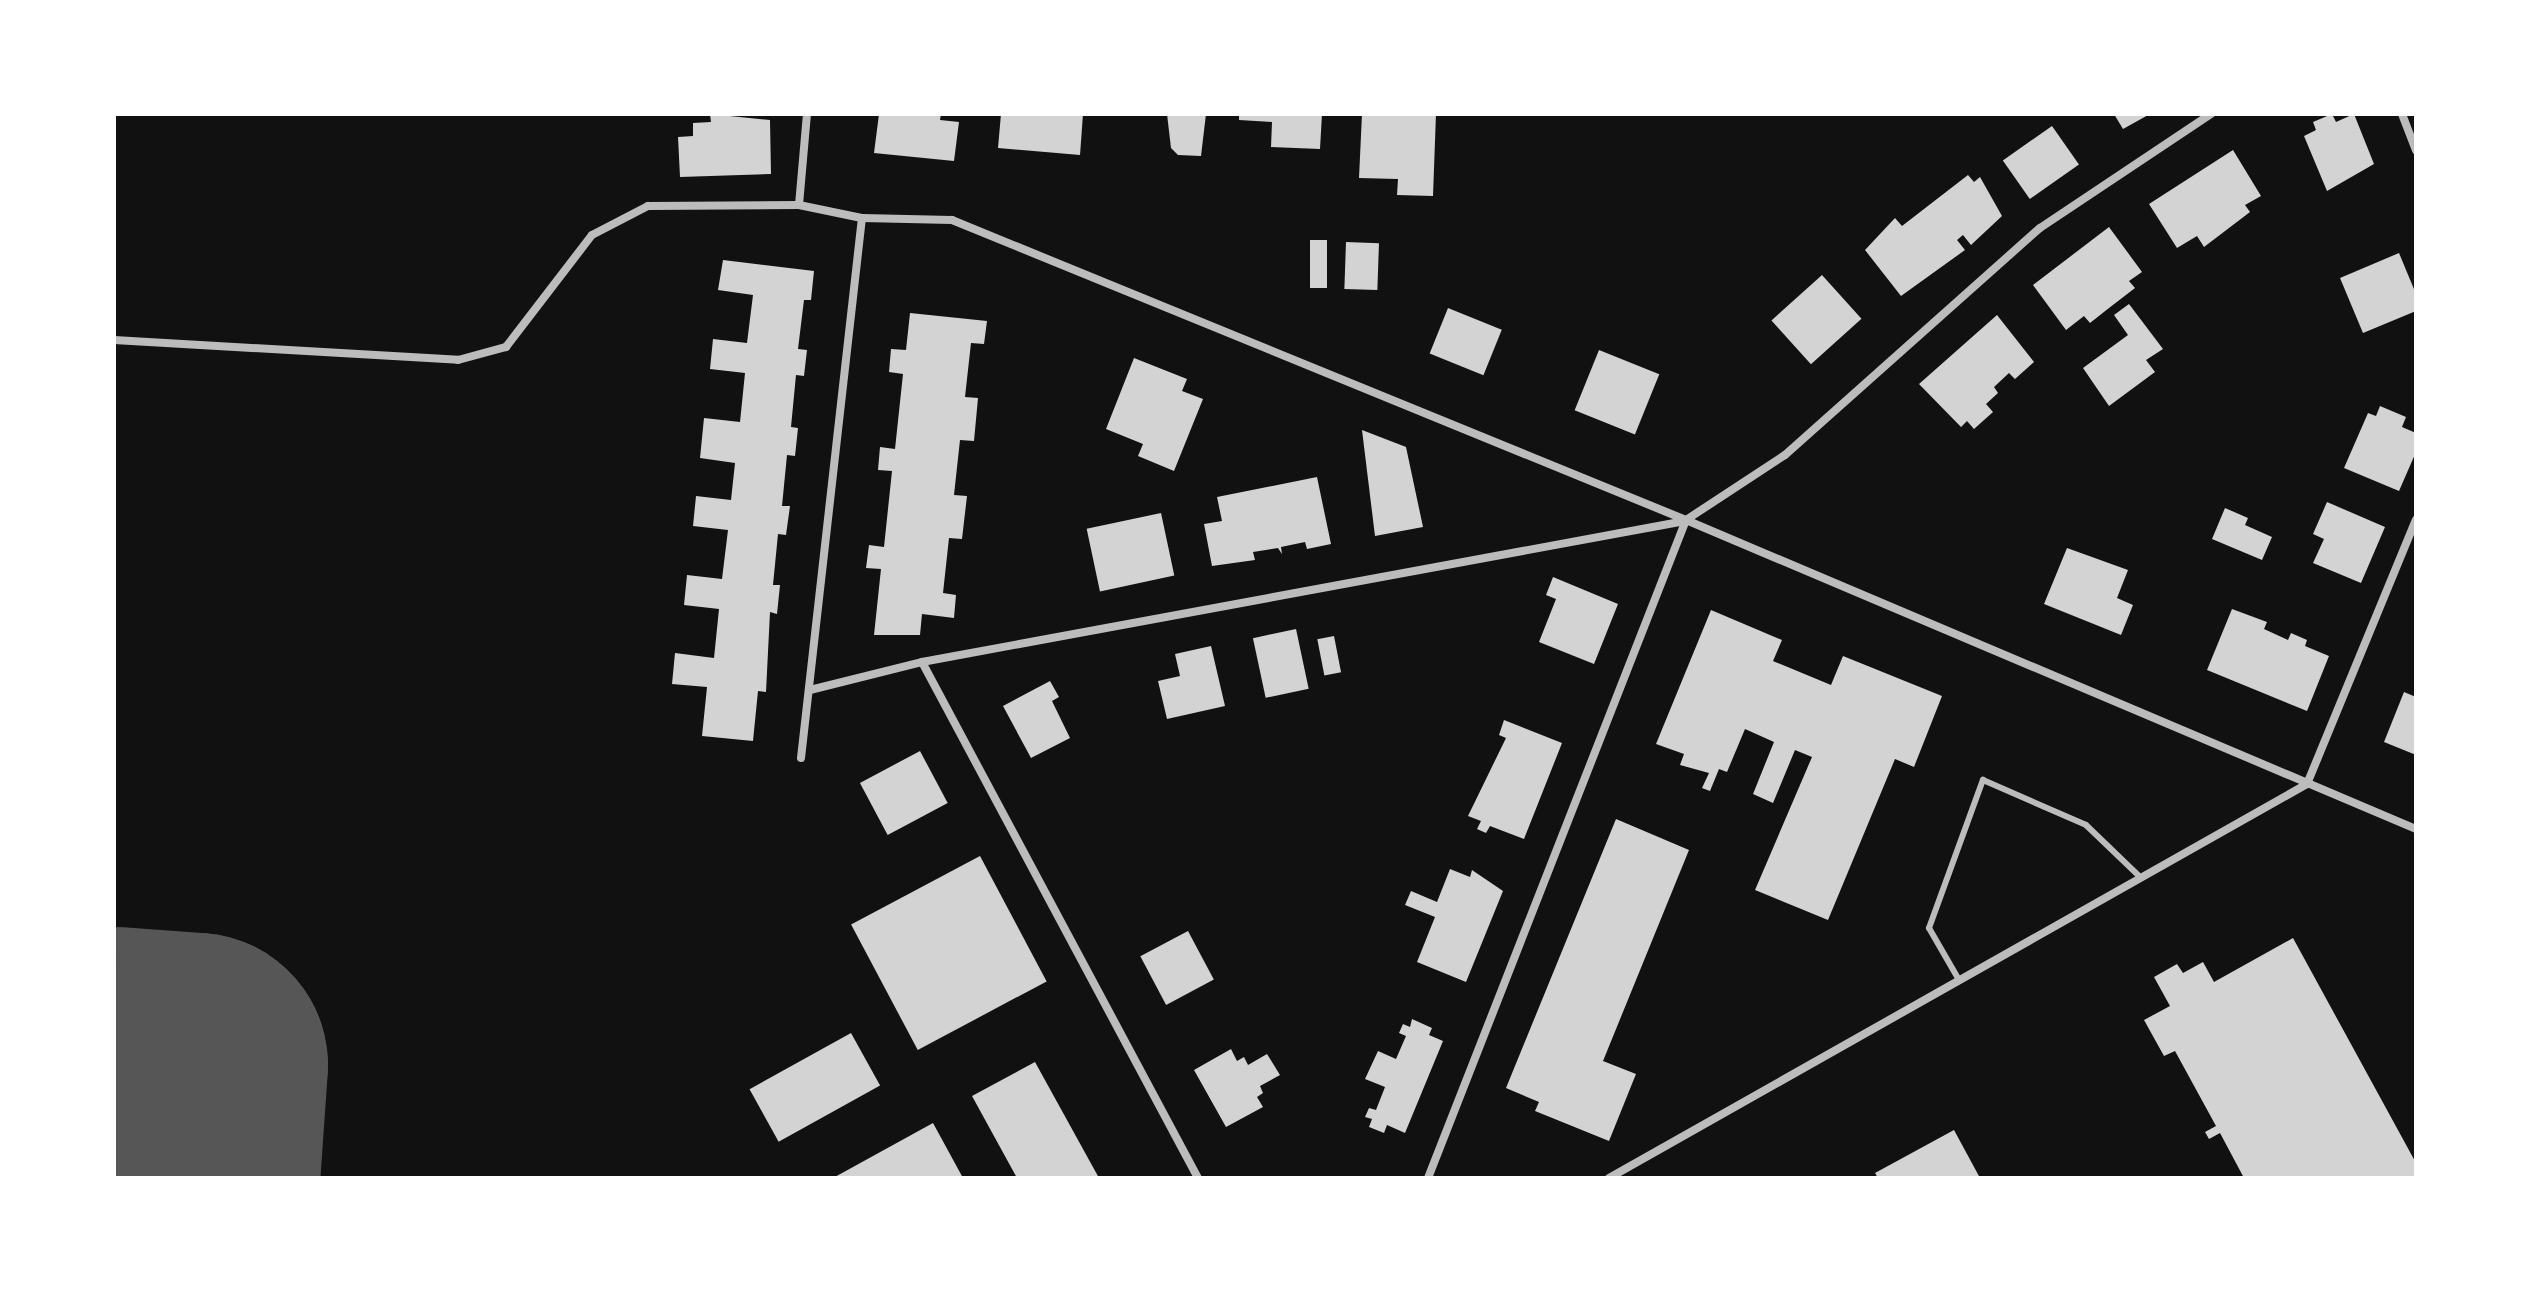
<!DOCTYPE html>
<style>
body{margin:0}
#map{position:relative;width:2530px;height:1292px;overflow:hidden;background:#111;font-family:"Titillium Web",sans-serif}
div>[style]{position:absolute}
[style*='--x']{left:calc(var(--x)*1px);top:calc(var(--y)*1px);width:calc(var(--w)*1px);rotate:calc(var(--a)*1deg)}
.runway>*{height:264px;margin:-132px;padding:0 132px;transform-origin:132px;border-radius:132px;background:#565656}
.building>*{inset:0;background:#d3d3d3;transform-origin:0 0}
.service>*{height:6px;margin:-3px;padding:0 3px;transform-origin:3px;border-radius:3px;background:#bcbcbc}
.minor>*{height:8px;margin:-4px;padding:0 4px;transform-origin:4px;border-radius:4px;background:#bcbcbc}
span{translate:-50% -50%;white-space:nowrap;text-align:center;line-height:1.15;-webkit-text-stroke:8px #fff;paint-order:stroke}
.frame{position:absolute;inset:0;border:116px solid #fff;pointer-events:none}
</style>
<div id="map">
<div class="runway">
<div style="--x:114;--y:1059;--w:82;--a:4.2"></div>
<div style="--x:196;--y:1065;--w:113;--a:94"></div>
</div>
<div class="building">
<div style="clip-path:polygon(710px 114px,770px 120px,771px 174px,680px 177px,678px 137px,693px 136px,693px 123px,711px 122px)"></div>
<div style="clip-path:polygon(879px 114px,941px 114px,940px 120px,959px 122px,954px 161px,874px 153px)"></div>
<div style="clip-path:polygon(1001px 114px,1083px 114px,1080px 155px,998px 148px)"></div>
<div style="clip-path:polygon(1167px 114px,1206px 114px,1201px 156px,1178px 155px,1171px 148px)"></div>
<div style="clip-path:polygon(1239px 114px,1322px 114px,1320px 149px,1271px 147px,1272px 122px,1239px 120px)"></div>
<div style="clip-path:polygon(1362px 114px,1436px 114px,1433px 196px,1397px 195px,1398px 179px,1359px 178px)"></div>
<div style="clip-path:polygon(2114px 114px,2150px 114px,2123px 129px)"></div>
<div style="clip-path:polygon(2332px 114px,2336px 122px,2354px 114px,2374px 164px,2327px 191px,2304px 136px,2316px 130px,2313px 122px)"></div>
<div style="left:2052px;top:126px;width:47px;height:60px;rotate:55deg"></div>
<div style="clip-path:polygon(2233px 150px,2261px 196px,2245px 205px,2250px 212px,2204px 247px,2197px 236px,2177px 248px,2149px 204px)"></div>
<div style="clip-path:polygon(1968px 175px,1974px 182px,1980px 177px,2002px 216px,1971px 245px,1963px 235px,1957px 240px,1965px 250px,1901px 296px,1865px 250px,1895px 218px,1902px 226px)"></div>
<div style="clip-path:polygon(2109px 227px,2142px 272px,2129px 281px,2135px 288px,2109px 308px,2090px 323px,2084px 316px,2066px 330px,2033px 285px)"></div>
<div style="left:1310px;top:240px;width:17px;height:48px"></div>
<div style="left:1346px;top:242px;width:33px;height:47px;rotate:2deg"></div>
<div style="clip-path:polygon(2399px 253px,2416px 294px,2416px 311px,2363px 333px,2340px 278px)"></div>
<div style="clip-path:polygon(723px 260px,814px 271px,811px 300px,804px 300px,798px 349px,807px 350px,804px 376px,796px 375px,791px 427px,798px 428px,795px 456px,787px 455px,782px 506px,790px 506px,786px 535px,778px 534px,773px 585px,780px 585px,777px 614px,770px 612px,766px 692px,758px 691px,753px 741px,702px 736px,707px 687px,672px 684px,675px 653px,714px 658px,719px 609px,684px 605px,687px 575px,722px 579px,728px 530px,693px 526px,696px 496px,731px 500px,735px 463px,700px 458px,704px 418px,740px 422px,745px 373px,710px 369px,713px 339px,747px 343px,753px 295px,718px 290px)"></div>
<div style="left:1822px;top:275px;width:59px;height:68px;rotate:48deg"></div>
<div style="clip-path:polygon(2129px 304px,2163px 349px,2146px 360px,2155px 372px,2109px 406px,2083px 368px,2128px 335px,2114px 315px)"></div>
<div style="left:1448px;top:308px;width:58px;height:49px;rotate:22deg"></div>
<div style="clip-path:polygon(910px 313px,987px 321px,984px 344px,971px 343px,965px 397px,978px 398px,974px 441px,960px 440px,954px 495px,967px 496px,962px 539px,949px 538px,943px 593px,956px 595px,954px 618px,922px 614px,920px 635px,874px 635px,881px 569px,866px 568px,869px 545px,884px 547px,892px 471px,878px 470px,880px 447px,895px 449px,903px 374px,889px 372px,891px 349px,906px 350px)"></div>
<div style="clip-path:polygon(1997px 315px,2034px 362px,2015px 379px,2009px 373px,1994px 387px,1998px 393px,1986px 404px,1993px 412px,1974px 429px,1967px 421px,1961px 427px,1919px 384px)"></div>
<div style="left:1599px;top:350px;width:65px;height:65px;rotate:22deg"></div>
<div style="clip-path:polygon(1134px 358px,1187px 379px,1182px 391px,1203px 399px,1174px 471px,1138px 456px,1143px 444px,1106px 429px)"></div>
<div style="clip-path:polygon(2380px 406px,2406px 417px,2402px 427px,2416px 433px,2416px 452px,2399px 491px,2344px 468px,2368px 413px,2376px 416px)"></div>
<div style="clip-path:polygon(1362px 430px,1406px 447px,1423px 527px,1375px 536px)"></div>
<div style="clip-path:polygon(1317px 477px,1331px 544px,1307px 549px,1305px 542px,1281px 547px,1282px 554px,1278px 548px,1253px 552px,1255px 560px,1212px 566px,1204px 524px,1222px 521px,1217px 497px)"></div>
<div style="clip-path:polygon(2327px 502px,2385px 527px,2361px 583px,2313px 563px,2324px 539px,2313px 534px)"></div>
<div style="clip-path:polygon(2225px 508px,2248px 518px,2245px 525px,2272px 537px,2262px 560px,2212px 539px)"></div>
<div style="left:1161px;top:513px;width:64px;height:76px;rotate:78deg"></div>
<div style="clip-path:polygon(2067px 548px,2128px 570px,2117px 598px,2133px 605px,2121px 635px,2044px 604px)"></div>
<div style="clip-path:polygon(1553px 577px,1618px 604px,1594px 664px,1539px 642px,1556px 599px,1546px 595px)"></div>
<div style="clip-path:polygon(2232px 609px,2267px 622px,2264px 629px,2288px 640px,2291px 633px,2307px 640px,2305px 646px,2329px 656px,2307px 711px,2207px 670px)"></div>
<div style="clip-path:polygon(1711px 610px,1782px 640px,1773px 661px,1831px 685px,1843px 656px,1942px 696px,1914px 767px,1895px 759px,1828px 920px,1755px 890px,1812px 757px,1795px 750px,1773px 803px,1753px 794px,1774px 742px,1745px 729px,1727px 772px,1719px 769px,1710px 791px,1702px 788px,1709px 773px,1680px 765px,1684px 754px,1656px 744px)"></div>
<div style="left:1296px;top:629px;width:61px;height:44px;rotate:78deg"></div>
<div style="left:1334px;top:636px;width:37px;height:17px;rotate:79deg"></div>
<div style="clip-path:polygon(1211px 646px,1225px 706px,1167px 719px,1158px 681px,1180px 676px,1175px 654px)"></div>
<div style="clip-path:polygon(1050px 681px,1059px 697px,1052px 701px,1070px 738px,1031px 758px,1003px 706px)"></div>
<div style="clip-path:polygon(2404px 692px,2416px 697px,2416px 755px,2384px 742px)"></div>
<div style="clip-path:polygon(1504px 720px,1562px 743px,1524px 839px,1490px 826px,1486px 833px,1477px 829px,1481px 821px,1468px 816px,1506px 738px,1499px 735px)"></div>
<div style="left:920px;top:751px;width:59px;height:68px;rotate:62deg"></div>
<div style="clip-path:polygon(1616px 819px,1689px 850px,1603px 1061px,1636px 1074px,1609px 1141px,1535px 1111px,1539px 1102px,1506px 1088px)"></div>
<div style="left:980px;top:856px;width:142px;height:146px;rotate:62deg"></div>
<div style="clip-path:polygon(1450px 869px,1470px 877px,1472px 870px,1503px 891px,1466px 982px,1417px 962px,1435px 917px,1405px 905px,1411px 891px,1437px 902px)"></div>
<div style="left:1188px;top:931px;width:55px;height:54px;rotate:62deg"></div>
<div style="clip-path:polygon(2293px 938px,2416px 1163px,2416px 1178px,2244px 1178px,2220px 1133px,2209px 1139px,2205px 1132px,2216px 1126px,2175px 1051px,2164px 1056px,2144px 1020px,2170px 1006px,2154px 977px,2177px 964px,2183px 973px,2203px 962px,2214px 982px)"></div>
<div style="clip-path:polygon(1412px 1019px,1432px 1028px,1429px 1035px,1443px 1041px,1405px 1133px,1387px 1125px,1384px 1133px,1369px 1127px,1372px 1119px,1365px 1117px,1369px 1108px,1376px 1110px,1385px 1087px,1365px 1079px,1378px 1051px,1396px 1059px,1406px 1036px,1399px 1033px,1403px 1024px,1410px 1027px)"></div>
<div style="left:851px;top:1033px;width:60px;height:116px;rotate:61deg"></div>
<div style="clip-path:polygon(1231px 1049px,1237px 1061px,1244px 1057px,1248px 1065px,1267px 1054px,1280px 1075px,1260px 1086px,1263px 1093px,1257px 1097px,1263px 1107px,1226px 1127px,1194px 1070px)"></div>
<div style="clip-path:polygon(1035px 1062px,1099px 1178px,1017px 1178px,972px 1096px)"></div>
<div style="clip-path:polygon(933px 1123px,963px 1178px,833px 1178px)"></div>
<div style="clip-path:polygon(1954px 1130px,1980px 1178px,1878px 1178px,1875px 1173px)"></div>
</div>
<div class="service">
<div style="--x:1959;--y:980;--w:60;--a:-120"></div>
<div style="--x:1929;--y:928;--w:158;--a:-70"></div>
<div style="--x:1983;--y:780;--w:112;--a:23.6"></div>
<div style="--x:2086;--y:825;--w:76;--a:43.9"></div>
</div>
<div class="minor">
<div style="--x:2402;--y:114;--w:39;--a:69"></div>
<div style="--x:799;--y:205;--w:91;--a:-85"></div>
<div style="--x:114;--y:340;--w:345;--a:3.3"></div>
<div style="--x:458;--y:360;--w:50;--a:-15.2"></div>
<div style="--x:506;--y:347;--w:141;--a:-52.5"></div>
<div style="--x:592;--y:235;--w:63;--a:-27.4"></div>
<div style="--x:648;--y:206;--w:151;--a:-0.4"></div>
<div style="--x:799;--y:205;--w:64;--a:11.7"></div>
<div style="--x:862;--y:218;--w:90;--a:1.3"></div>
<div style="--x:952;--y:220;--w:793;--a:22.23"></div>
<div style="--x:1686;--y:520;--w:793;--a:22.94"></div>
<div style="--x:922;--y:662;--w:585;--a:61.86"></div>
<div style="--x:810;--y:690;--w:115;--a:-14"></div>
<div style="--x:922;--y:662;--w:776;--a:-10.47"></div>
<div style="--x:801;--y:758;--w:543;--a:-83.56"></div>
<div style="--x:1428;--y:1178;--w:707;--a:-68.59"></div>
<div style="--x:1686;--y:520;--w:118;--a:-33.3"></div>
<div style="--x:1785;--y:455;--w:341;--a:-41.7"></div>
<div style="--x:2040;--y:228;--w:206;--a:-33.7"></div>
<div style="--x:1609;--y:1178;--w:802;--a:-29.44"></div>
<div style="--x:2307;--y:784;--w:286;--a:-67.6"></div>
</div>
<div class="frame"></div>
</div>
